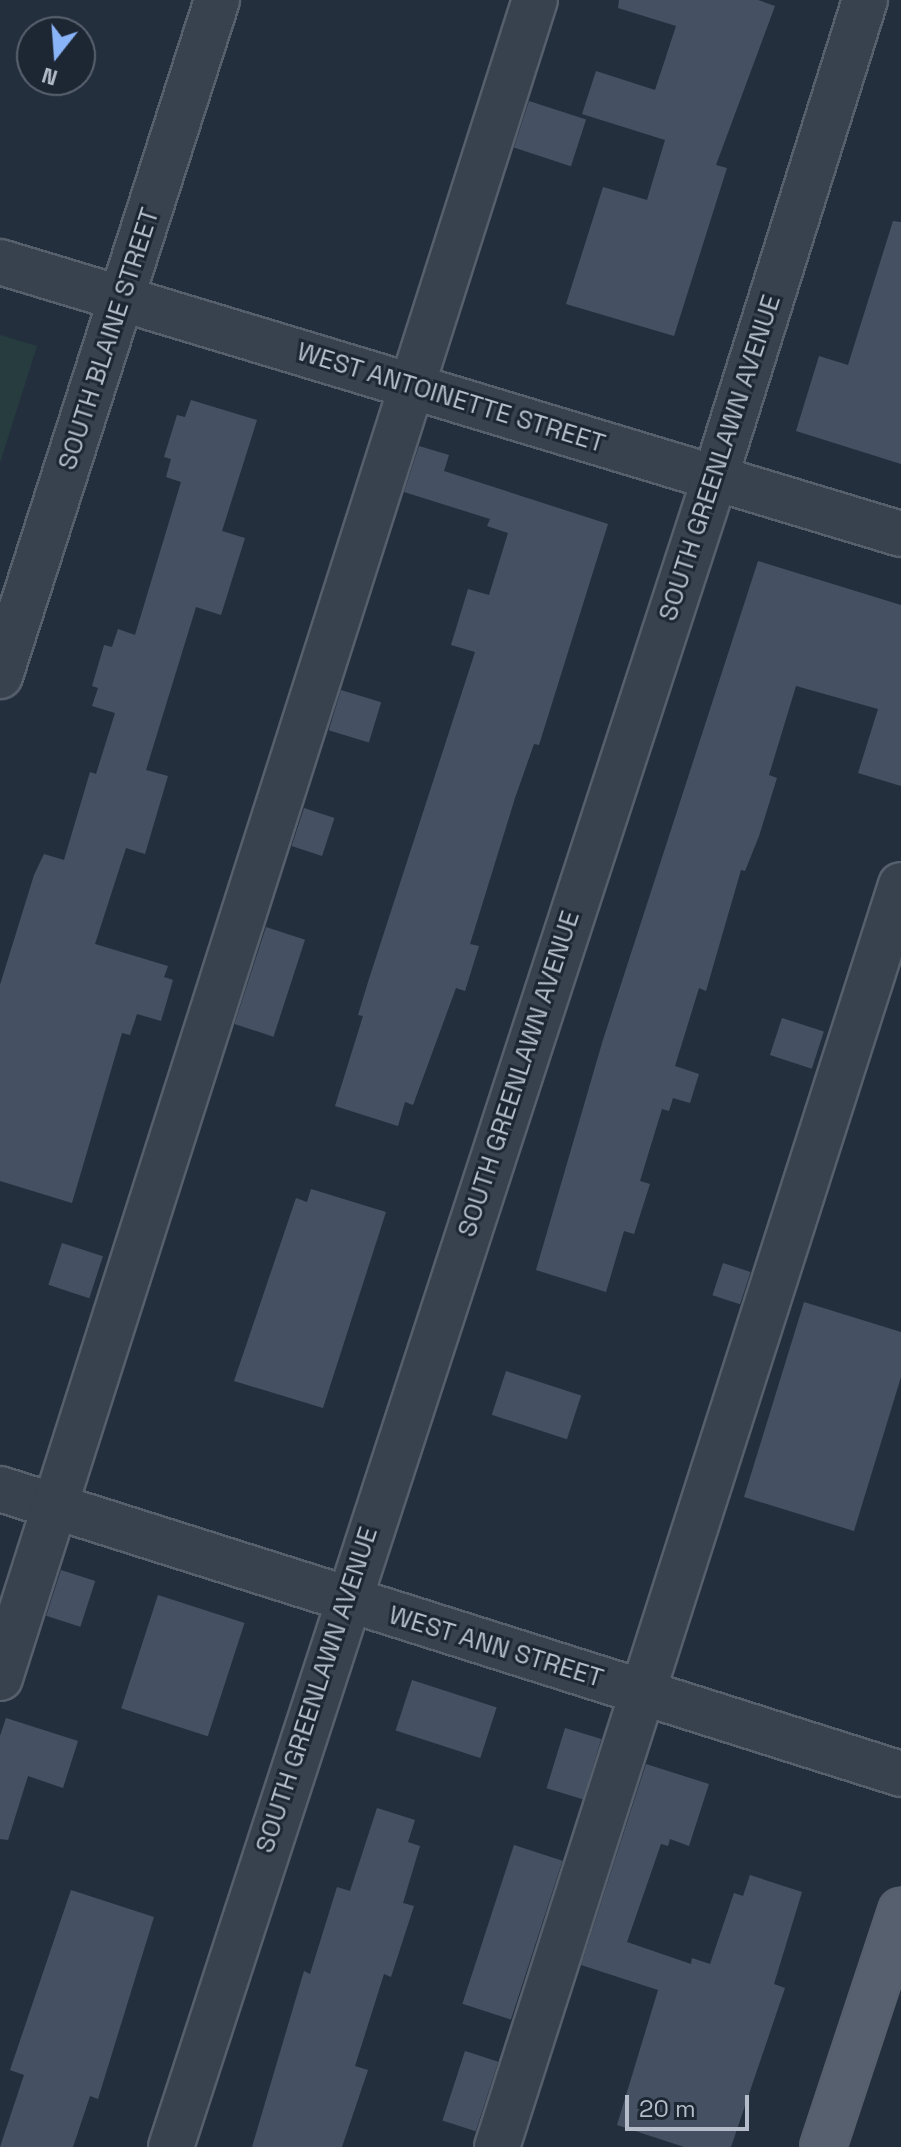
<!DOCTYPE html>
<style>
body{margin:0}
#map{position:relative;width:901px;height:2147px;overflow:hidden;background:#242f3e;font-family:"Space Grotesk",sans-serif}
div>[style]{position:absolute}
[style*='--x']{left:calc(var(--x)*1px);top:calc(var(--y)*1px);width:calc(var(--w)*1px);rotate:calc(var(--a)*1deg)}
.green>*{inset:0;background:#263c3f}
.building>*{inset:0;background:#455162;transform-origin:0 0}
.roads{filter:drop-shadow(2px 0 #565f6c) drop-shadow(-2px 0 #565f6c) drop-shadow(0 2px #565f6c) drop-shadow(0 -2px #565f6c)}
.minor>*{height:44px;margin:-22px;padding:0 22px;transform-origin:22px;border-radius:22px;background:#38414e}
.major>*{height:44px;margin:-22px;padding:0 22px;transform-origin:22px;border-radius:22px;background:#56606e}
span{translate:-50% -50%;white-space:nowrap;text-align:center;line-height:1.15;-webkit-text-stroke:6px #1d2633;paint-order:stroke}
.street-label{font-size:26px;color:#b4bcc9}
.north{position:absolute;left:16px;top:16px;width:80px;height:80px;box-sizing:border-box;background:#1d2633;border:2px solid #59626f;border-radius:50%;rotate:197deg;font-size:22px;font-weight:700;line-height:32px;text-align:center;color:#b4bcc9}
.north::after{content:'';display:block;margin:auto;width:28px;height:36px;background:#8ab4f8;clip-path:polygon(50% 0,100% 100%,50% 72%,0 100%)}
.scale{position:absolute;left:625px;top:2095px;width:124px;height:36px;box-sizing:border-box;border:4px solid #b4bcc9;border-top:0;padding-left:10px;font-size:24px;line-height:28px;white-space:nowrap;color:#b4bcc9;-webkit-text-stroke:6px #1d2633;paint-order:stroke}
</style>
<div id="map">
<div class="green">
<div style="clip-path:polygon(0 335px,37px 346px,0 463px)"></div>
</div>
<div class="building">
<div style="clip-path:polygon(619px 0,758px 0,775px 6px,716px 165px,727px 168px,674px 336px,566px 304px,603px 187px,647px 200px,665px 140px,582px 114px,596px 71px,655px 90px,676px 26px,618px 8px)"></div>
<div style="left:529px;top:101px;width:60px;height:49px;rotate:18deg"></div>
<div style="clip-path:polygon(893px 221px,901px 222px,901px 464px,796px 431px,819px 356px,848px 365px)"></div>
<div style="clip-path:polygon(191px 400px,257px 420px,222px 531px,245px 538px,221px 615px,196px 607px,146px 770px,168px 776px,145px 854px,126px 848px,95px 944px,168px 966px,164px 977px,173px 980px,161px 1021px,137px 1014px,130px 1035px,122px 1033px,72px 1203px,0 1181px,0 985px,34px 875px,44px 854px,64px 860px,90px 772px,96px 774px,115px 713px,92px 706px,98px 688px,92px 686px,104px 645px,112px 647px,118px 629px,135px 635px,181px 482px,166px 477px,171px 459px,164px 457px,177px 415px,185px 417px)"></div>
<div style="clip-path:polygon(419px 446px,449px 455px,444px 471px,608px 524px,539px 745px,534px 744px,515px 798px,470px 944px,479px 946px,465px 991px,456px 988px,413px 1105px,405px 1102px,398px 1126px,335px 1106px,363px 1016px,358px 1015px,368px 982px,475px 652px,451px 645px,468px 589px,489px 595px,508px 533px,487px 526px,490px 519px,404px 492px)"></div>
<div style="clip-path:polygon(758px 561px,901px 605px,901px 786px,858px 773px,878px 709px,796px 686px,769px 775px,777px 778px,759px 836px,745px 871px,741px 870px,706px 991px,699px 988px,675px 1066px,699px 1074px,690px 1103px,673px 1098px,669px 1111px,662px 1109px,640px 1181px,650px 1184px,634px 1234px,624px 1231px,606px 1292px,536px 1270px,602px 1043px)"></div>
<div style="left:341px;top:690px;width:42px;height:42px;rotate:17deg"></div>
<div style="left:304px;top:808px;width:32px;height:40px;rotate:18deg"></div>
<div style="left:266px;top:927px;width:41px;height:102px;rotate:18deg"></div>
<div style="left:782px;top:1018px;width:44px;height:39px;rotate:18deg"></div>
<div style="clip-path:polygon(311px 1189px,386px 1212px,323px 1408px,234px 1381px,296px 1198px,307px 1202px)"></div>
<div style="left:62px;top:1243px;width:43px;height:44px;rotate:18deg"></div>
<div style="left:723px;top:1263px;width:29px;height:34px;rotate:18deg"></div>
<div style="clip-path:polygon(804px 1302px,901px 1332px,901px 1377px,854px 1531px,744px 1497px)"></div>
<div style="left:506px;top:1371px;width:79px;height:46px;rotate:18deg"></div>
<div style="left:61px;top:1570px;width:36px;height:48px;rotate:18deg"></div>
<div style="left:158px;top:1595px;width:91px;height:119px;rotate:18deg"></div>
<div style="left:412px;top:1680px;width:89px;height:53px;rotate:18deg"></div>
<div style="clip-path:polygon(6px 1718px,78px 1741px,63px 1788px,28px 1776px,8px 1840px,0 1839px,0 1736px)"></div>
<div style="left:565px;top:1728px;width:38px;height:63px;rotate:17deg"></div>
<div style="clip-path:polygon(646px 1764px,709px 1784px,689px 1846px,670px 1839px,668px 1846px,661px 1844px,627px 1942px,691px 1964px,692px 1958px,710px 1964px,734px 1893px,743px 1896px,750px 1875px,802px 1892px,774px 1984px,785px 1988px,731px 2147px,684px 2147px,617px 2125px,658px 1990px,581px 1965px)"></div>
<div style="clip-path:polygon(377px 1808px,415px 1820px,408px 1842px,420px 1846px,403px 1903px,414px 1906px,391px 1977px,384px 1974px,355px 2066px,368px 2070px,342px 2147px,252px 2147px,304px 1971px,310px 1974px,337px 1887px,350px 1891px)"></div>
<div style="left:514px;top:1845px;width:51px;height:167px;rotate:18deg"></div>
<div style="clip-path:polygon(71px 1890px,154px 1917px,98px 2099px,90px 2096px,73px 2147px,0 2147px,24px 2075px,10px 2070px)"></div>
<div style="left:465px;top:2051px;width:35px;height:73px;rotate:18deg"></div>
</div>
<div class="roads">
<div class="minor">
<div style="--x:0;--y:262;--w:941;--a:16.8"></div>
<div style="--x:0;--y:676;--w:710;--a:-72.2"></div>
<div style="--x:0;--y:1489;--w:945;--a:17.55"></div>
<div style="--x:0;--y:1678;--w:1761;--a:-72.32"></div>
<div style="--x:171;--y:2147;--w:1755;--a:-71.95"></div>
<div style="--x:715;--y:478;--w:501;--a:-72.58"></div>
<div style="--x:497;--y:2147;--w:1325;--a:-72.25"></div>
</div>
<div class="major">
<div style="--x:823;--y:2147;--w:249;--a:-71.7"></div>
</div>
</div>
<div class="street-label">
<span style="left:109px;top:339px;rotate:-72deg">SOUTH BLAINE STREET</span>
<span style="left:451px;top:398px;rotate:17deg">WEST ANTOINETTE STREET</span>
<span style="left:720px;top:458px;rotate:-72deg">SOUTH GREENLAWN AVENUE</span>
<span style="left:519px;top:1074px;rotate:-72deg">SOUTH GREENLAWN AVENUE</span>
<span style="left:496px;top:1647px;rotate:17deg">WEST ANN STREET</span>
<span style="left:317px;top:1690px;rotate:-72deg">SOUTH GREENLAWN AVENUE</span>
</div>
<div class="north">N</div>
<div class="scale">20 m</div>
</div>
